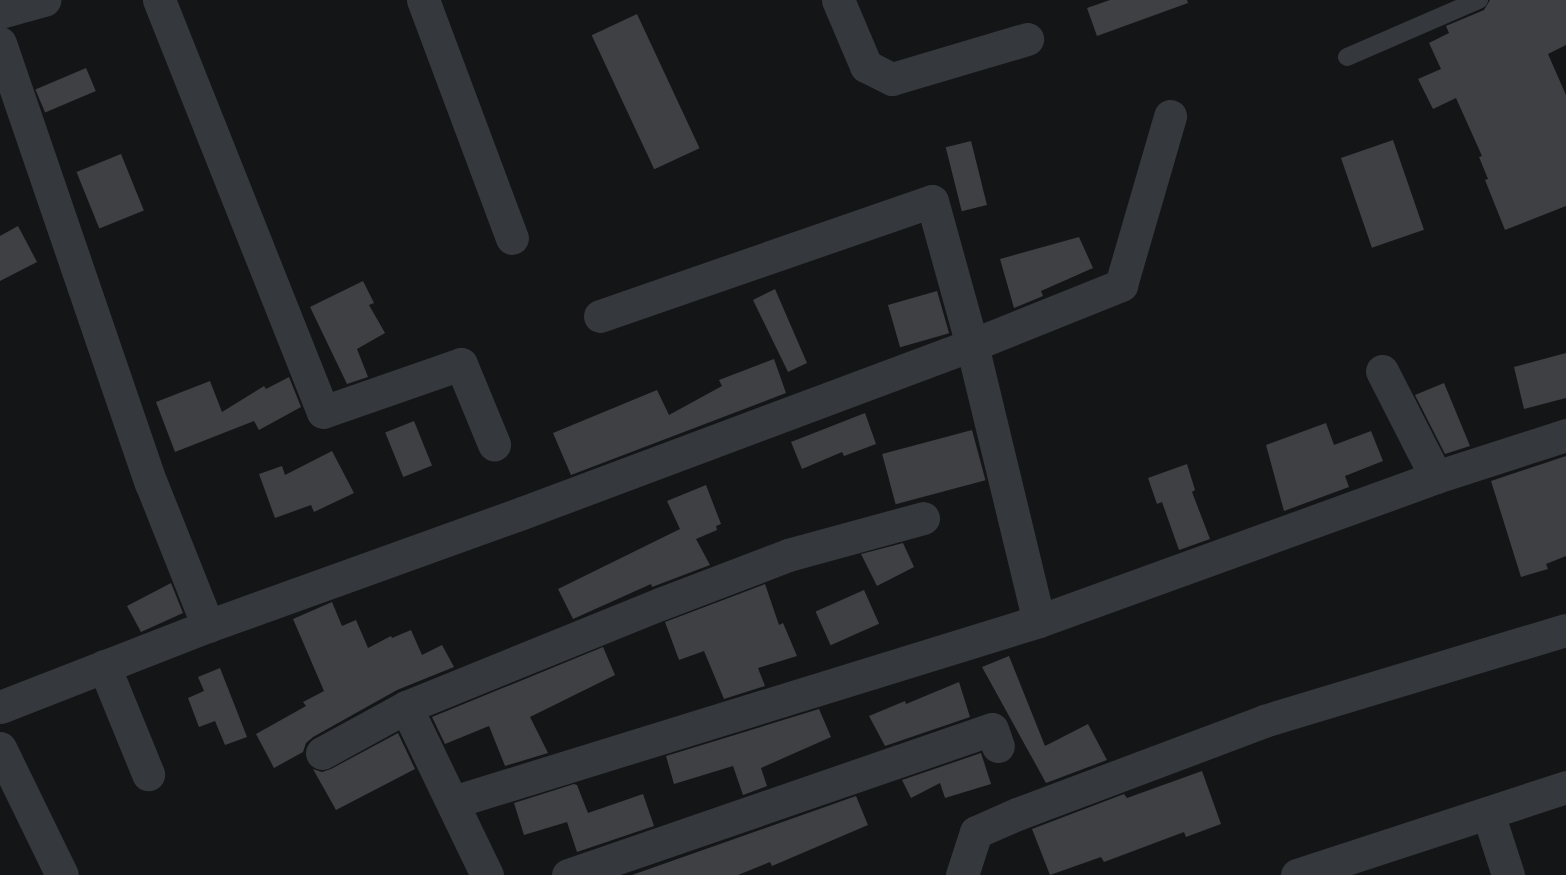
<!DOCTYPE html>
<style>
body{margin:0}
#map{position:relative;width:1566px;height:875px;overflow:hidden;background:#141517;font-family:"Roboto Condensed",sans-serif}
div>[style]{position:absolute}
[style*='--x']{left:calc(var(--x)*1px);top:calc(var(--y)*1px);width:calc(var(--w)*1px);rotate:calc(var(--a)*1deg)}
.building>*{inset:0;background:#3e4044;transform-origin:0 0}
.lane>*{height:18px;margin:-9px;padding:0 9px;transform-origin:9px;border-radius:9px;background:#35383c}
.street>*{height:33px;margin:-16.5px;padding:0 16.5px;transform-origin:16.5px;border-radius:16.5px;background:#35383c}
span{translate:-50% -50%;white-space:nowrap;text-align:center;line-height:1.15;-webkit-text-stroke:4.5px #0f1011;paint-order:stroke}
</style>
<div id="map">
<div class="building">
<div style="clip-path:polygon(1110px 0,1187px 0,1188px 3px,1097px 36px,1087px 8px)"></div>
<div style="clip-path:polygon(1490px 0,1566px 0,1566px 45px,1548px 54px,1566px 95px,1566px 206px,1505px 230px,1485px 180px,1488px 179px,1479px 157px,1482px 156px,1456px 98px,1433px 109px,1418px 79px,1441px 69px,1429px 43px,1449px 33px,1446px 26px,1484px 10px)"></div>
<div style="left:637px;top:14px;width:148px;height:50px;rotate:65deg"></div>
<div style="left:86px;top:68px;width:25px;height:55px;rotate:67deg"></div>
<div style="left:1393px;top:140px;width:95px;height:55px;rotate:71deg"></div>
<div style="left:971px;top:141px;width:66px;height:26px;rotate:76deg"></div>
<div style="left:121px;top:154px;width:61px;height:48px;rotate:68deg"></div>
<div style="clip-path:polygon(18px 226px,37px 262px,0 281px,0 236px)"></div>
<div style="clip-path:polygon(1079px 237px,1093px 268px,1041px 291px,1043px 296px,1014px 308px,1000px 259px)"></div>
<div style="clip-path:polygon(363px 281px,374px 303px,369px 305px,385px 333px,357px 349px,368px 377px,347px 384px,310px 307px)"></div>
<div style="clip-path:polygon(775px 289px,807px 363px,788px 372px,753px 300px)"></div>
<div style="left:937px;top:291px;width:44px;height:51px;rotate:74deg"></div>
<div style="clip-path:polygon(1566px 353px,1566px 398px,1524px 409px,1514px 367px)"></div>
<div style="clip-path:polygon(774px 359px,786px 393px,571px 475px,553px 433px,657px 390px,669px 415px,722px 386px,719px 380px)"></div>
<div style="clip-path:polygon(289px 377px,301px 407px,259px 430px,254px 421px,175px 452px,156px 402px,210px 381px,222px 412px,264px 386px,266px 389px)"></div>
<div style="clip-path:polygon(1444px 383px,1470px 446px,1445px 454px,1415px 395px)"></div>
<div style="clip-path:polygon(865px 413px,876px 444px,844px 456px,842px 452px,802px 469px,791px 442px)"></div>
<div style="left:414px;top:421px;width:48px;height:31px;rotate:68deg"></div>
<div style="clip-path:polygon(1326px 423px,1334px 445px,1371px 431px,1383px 461px,1345px 476px,1349px 487px,1284px 511px,1266px 445px)"></div>
<div style="left:972px;top:430px;width:52px;height:93px;rotate:75deg"></div>
<div style="clip-path:polygon(332px 451px,354px 493px,314px 512px,311px 505px,275px 518px,259px 474px,282px 466px,285px 475px)"></div>
<div style="clip-path:polygon(1566px 456px,1566px 556px,1546px 564px,1548px 569px,1521px 577px,1491px 481px)"></div>
<div style="clip-path:polygon(1187px 464px,1195px 490px,1192px 492px,1210px 539px,1179px 550px,1162px 502px,1157px 504px,1148px 478px)"></div>
<div style="clip-path:polygon(706px 485px,721px 524px,716px 526px,717px 530px,696px 539px,710px 565px,652px 587px,651px 584px,573px 619px,558px 589px,680px 529px,667px 501px)"></div>
<div style="clip-path:polygon(903px 543px,914px 567px,877px 586px,861px 554px)"></div>
<div style="clip-path:polygon(171px 583px,183px 613px,141px 632px,127px 606px)"></div>
<div style="clip-path:polygon(765px 584px,779px 625px,783px 623px,797px 656px,758px 668px,765px 686px,724px 699px,704px 651px,679px 660px,665px 622px)"></div>
<div style="left:864px;top:590px;width:37px;height:53px;rotate:66deg"></div>
<div style="clip-path:polygon(332px 602px,342px 626px,356px 620px,368px 648px,391px 636px,392px 638px,411px 630px,422px 655px,442px 645px,454px 667px,397px 690px,313px 737px,306px 743px,303px 752px,274px 768px,256px 734px,306px 706px,303px 702px,324px 691px,293px 619px)"></div>
<div style="clip-path:polygon(603px 647px,615px 675px,530px 717px,548px 753px,505px 766px,489px 726px,445px 744px,432px 717px)"></div>
<div style="clip-path:polygon(1009px 656px,1045px 746px,1088px 724px,1107px 760px,1046px 783px,982px 667px)"></div>
<div style="clip-path:polygon(220px 668px,247px 737px,225px 745px,215px 721px,199px 727px,188px 698px,204px 691px,198px 677px)"></div>
<div style="clip-path:polygon(959px 682px,970px 717px,885px 746px,869px 716px,905px 701px,906px 704px)"></div>
<div style="clip-path:polygon(819px 709px,831px 737px,761px 768px,767px 786px,743px 795px,733px 766px,674px 784px,666px 756px)"></div>
<div style="clip-path:polygon(398px 733px,415px 769px,336px 810px,313px 769px,322px 772px,331px 769px)"></div>
<div style="clip-path:polygon(981px 753px,991px 784px,945px 798px,940px 783px,911px 798px,902px 780px)"></div>
<div style="clip-path:polygon(1202px 771px,1221px 824px,1186px 837px,1184px 832px,1104px 862px,1101px 857px,1050px 875px,1032px 829px,1124px 794px,1127px 798px)"></div>
<div style="clip-path:polygon(574px 784px,577px 785px,588px 813px,643px 794px,654px 826px,577px 852px,567px 822px,524px 835px,514px 803px)"></div>
<div style="clip-path:polygon(856px 796px,868px 825px,772px 866px,770px 862px,738px 875px,632px 875px)"></div>
</div>
<div class="lane">
<div style="--x:1347;--y:57;--w:144;--a:-23.4"></div>
</div>
<div class="street">
<div style="--x:159;--y:0;--w:443;--a:68.3"></div>
<div style="--x:323;--y:412;--w:146;--a:-19.2"></div>
<div style="--x:461;--y:364;--w:87;--a:67.6"></div>
<div style="--x:423;--y:0;--w:254;--a:69.5"></div>
<div style="--x:838;--y:0;--w:72;--a:67"></div>
<div style="--x:866;--y:66;--w:29;--a:27"></div>
<div style="--x:892;--y:79;--w:141;--a:-16.5"></div>
<div style="--x:0;--y:12;--w:46;--a:-15.3"></div>
<div style="--x:0;--y:43;--w:465;--a:71.1"></div>
<div style="--x:151;--y:483;--w:154;--a:68.3"></div>
<div style="--x:208;--y:626;--w:223;--a:158.7"></div>
<div style="--x:600;--y:316;--w:351;--a:-19.1"></div>
<div style="--x:932;--y:201;--w:149;--a:74.5"></div>
<div style="--x:972;--y:345;--w:284;--a:76.4"></div>
<div style="--x:1382;--y:371;--w:119;--a:63"></div>
<div style="--x:208;--y:626;--w:334;--a:-19.8"></div>
<div style="--x:522;--y:513;--w:480;--a:-20.5"></div>
<div style="--x:972;--y:345;--w:161;--a:-21.9"></div>
<div style="--x:1121;--y:285;--w:176;--a:-73.8"></div>
<div style="--x:104;--y:666;--w:117;--a:67.8"></div>
<div style="--x:406;--y:707;--w:187;--a:64.3"></div>
<div style="--x:0;--y:748;--w:141;--a:64"></div>
<div style="--x:322;--y:753;--w:96;--a:-28.7"></div>
<div style="--x:406;--y:707;--w:274;--a:-22.1"></div>
<div style="--x:660;--y:604;--w:137;--a:-20.9"></div>
<div style="--x:788;--y:555;--w:140;--a:-15.3"></div>
<div style="--x:453;--y:802;--w:613;--a:-17.16"></div>
<div style="--x:1039;--y:621;--w:422;--a:-19.9"></div>
<div style="--x:1436;--y:477;--w:137;--a:-17.9"></div>
<div style="--x:1488;--y:813;--w:65;--a:72.1"></div>
<div style="--x:568;--y:875;--w:448;--a:-19"></div>
<div style="--x:992;--y:729;--w:18;--a:71"></div>
<div style="--x:962;--y:875;--w:45;--a:-72"></div>
<div style="--x:976;--y:832;--w:45;--a:-23.7"></div>
<div style="--x:1017;--y:814;--w:264;--a:-20.6"></div>
<div style="--x:1264;--y:721;--w:315;--a:-16.8"></div>
<div style="--x:1297;--y:875;--w:283;--a:-18.1"></div>
</div>
</div>
